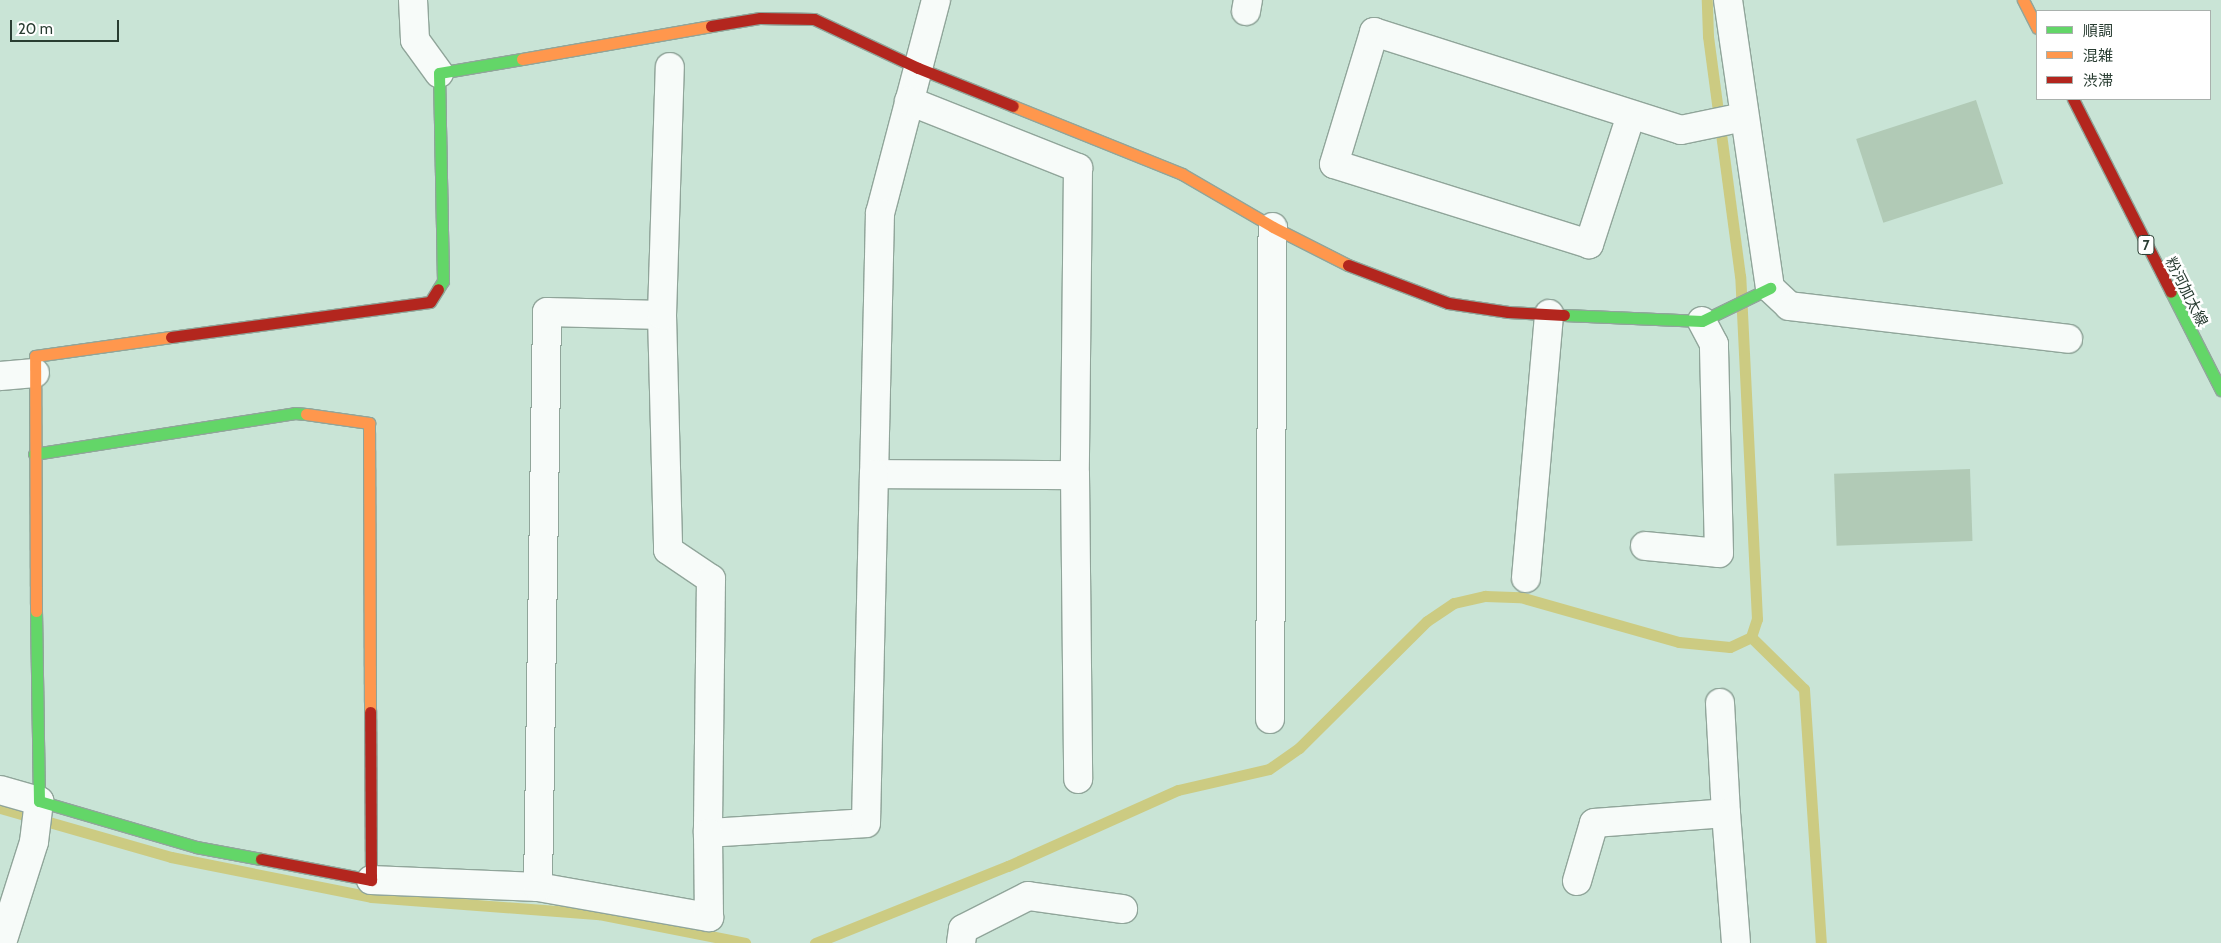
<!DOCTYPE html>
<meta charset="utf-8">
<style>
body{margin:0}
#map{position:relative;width:2221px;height:943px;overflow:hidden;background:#c9e4d6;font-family:Cabin,"Noto Sans JP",sans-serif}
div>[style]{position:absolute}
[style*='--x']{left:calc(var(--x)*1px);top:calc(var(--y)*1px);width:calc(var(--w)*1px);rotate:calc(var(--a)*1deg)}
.stream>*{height:11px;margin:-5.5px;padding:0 5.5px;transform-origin:5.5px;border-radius:5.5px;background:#cccb82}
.building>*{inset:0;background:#b1cab6;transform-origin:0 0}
.roads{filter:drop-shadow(1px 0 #90a59a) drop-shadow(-1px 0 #90a59a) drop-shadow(0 1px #90a59a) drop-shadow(0 -1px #90a59a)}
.street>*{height:28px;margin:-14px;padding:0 14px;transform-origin:14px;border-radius:14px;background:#f7fbf9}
.fast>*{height:11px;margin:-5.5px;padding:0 5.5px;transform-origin:5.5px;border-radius:5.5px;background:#63d668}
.slow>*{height:11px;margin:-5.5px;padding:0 5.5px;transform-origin:5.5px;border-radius:5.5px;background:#ff974d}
.jam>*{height:11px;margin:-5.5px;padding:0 5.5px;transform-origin:5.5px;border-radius:5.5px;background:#b3261e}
span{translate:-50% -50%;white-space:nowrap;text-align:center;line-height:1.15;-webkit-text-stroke:5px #fff;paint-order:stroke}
.shield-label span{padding:1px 4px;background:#fff;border:1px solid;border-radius:4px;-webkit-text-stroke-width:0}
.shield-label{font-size:14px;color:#293d32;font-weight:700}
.street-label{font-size:15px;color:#293d32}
.legend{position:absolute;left:2036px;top:10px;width:175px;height:90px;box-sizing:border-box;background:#fff;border:1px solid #a9b1ad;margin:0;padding:6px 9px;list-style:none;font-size:15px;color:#293d32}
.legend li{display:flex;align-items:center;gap:10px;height:25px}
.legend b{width:25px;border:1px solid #a9b1ad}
.scale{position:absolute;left:10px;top:20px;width:109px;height:22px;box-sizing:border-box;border:2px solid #293d32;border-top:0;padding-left:6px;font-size:15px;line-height:18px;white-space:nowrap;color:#293d32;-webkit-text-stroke:4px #fff;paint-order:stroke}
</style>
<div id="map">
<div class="stream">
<div style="--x:1751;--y:637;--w:74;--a:44.5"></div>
<div style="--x:1804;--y:689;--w:255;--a:86.2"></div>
<div style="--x:0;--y:808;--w:178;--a:16"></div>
<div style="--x:171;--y:857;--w:204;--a:11.3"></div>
<div style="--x:371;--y:897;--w:229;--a:4.3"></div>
<div style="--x:599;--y:914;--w:149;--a:11.2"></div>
<div style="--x:815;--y:943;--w:208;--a:-21.8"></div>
<div style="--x:1008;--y:866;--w:186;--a:-24.1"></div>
<div style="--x:1178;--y:790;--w:93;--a:-13"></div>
<div style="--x:1269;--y:769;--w:37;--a:-35"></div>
<div style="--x:1299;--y:748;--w:180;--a:-44.8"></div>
<div style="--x:1427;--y:621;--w:32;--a:-34"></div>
<div style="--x:1454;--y:603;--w:32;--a:-13"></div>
<div style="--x:1485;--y:596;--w:35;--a:2"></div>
<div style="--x:1520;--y:597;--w:165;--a:15.8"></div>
<div style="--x:1679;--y:642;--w:51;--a:5.6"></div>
<div style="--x:1730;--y:647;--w:23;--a:-25"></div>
<div style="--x:1751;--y:637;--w:19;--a:-72"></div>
<div style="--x:1757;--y:619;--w:343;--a:-92.8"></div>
<div style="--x:1740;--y:276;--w:242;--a:-97.6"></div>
<div style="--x:1708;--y:36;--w:36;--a:-92"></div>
</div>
<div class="building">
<div style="left:1976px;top:100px;width:88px;height:126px;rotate:72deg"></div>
<div style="left:1970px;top:469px;width:72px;height:136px;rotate:88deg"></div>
</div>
<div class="roads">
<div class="street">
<div style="--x:413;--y:0;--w:40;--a:87.1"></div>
<div style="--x:415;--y:40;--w:41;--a:54"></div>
<div style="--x:936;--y:0;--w:220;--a:104.7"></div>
<div style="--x:880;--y:213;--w:261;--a:91.3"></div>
<div style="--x:874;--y:474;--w:201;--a:0.3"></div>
<div style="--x:1728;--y:0;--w:291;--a:81.7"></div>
<div style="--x:1770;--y:288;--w:26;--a:43"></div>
<div style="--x:1789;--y:306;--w:281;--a:6.7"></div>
<div style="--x:1246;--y:11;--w:11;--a:-80"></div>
<div style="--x:909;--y:101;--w:182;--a:21.6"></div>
<div style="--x:1078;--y:168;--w:307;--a:90.6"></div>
<div style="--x:1075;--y:475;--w:304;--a:89.4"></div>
<div style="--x:1631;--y:115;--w:136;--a:108"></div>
<div style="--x:1589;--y:244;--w:267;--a:-162.6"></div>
<div style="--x:1334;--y:164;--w:138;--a:-73.1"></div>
<div style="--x:1374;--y:32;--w:322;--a:17.7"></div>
<div style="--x:1681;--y:130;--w:64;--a:-11.7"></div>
<div style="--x:662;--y:315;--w:235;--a:88.5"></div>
<div style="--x:668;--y:550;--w:52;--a:34"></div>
<div style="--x:711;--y:579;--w:254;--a:90.7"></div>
<div style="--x:708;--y:833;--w:158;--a:-3.6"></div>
<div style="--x:866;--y:823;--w:349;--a:-88.7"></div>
<div style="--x:0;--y:376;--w:35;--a:-5"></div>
<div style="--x:1645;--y:546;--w:74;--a:5.4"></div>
<div style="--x:1719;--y:553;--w:209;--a:-91.4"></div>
<div style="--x:1714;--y:344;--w:26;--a:-118"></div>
<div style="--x:1526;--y:578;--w:265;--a:-85"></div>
<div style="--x:1720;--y:703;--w:110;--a:86.9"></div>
<div style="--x:1270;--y:719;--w:492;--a:-89.7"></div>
<div style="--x:0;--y:790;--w:41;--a:15.8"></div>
<div style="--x:39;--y:801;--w:41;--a:97"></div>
<div style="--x:34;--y:842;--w:106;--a:107.6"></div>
<div style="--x:371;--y:880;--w:167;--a:2.4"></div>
<div style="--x:538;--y:887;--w:174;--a:10"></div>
<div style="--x:709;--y:917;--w:84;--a:-90.7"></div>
<div style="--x:1577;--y:881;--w:60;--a:-73.7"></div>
<div style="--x:1594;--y:823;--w:132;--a:-4.3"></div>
<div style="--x:1726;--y:813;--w:130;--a:85.6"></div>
<div style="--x:538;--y:887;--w:575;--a:-89.1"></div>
<div style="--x:547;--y:312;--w:115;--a:1.5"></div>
<div style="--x:662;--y:315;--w:248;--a:-88.2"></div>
<div style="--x:961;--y:943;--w:14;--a:-82"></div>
<div style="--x:963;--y:929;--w:73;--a:-26.9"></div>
<div style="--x:1028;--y:896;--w:96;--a:7.8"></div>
</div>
<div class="fast">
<div style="--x:438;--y:289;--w:9;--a:-58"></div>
<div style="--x:443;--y:281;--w:208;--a:-91.1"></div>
<div style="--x:439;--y:73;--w:84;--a:-9.6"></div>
<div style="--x:2171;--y:292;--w:110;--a:63"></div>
<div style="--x:1564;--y:315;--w:138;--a:2.5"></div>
<div style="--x:1702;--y:321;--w:76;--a:-25.9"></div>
<div style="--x:34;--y:454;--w:264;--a:-8.9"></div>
<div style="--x:295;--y:413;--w:11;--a:5"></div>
<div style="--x:36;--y:611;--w:190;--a:89.1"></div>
<div style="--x:39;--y:801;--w:164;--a:16.3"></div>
<div style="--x:196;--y:847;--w:66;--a:10.5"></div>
</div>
<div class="slow">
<div style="--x:2023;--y:0;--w:31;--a:63"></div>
<div style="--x:522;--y:59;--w:192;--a:-9.9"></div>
<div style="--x:1013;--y:106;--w:182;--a:21.9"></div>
<div style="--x:1182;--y:174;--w:105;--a:30.2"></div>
<div style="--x:1273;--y:227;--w:84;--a:26.9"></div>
<div style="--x:306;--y:414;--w:64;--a:8.1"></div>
<div style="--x:369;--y:423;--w:289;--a:89.8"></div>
<div style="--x:36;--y:611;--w:255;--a:-90.2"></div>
<div style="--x:35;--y:356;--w:137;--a:-8"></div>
</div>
<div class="jam">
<div style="--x:711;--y:26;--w:50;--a:-9.3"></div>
<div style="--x:760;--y:18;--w:54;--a:1.1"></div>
<div style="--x:814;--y:19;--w:115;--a:25.2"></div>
<div style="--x:918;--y:68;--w:102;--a:21.8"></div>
<div style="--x:2073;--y:99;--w:216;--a:63.1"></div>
<div style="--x:1348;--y:265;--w:107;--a:20.8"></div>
<div style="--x:1448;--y:303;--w:61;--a:8.5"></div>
<div style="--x:1508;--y:312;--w:56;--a:3.1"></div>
<div style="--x:171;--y:337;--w:261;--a:-7.7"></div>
<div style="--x:430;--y:302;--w:15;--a:-58"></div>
<div style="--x:261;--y:859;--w:112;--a:10.8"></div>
<div style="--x:371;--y:880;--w:168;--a:-90.3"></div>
</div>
</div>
<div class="shield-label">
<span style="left:2146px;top:245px">7</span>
</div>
<div class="street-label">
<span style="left:2186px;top:292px;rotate:63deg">粉河加太線</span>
</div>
<ul class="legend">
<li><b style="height:6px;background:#63d668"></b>順調</li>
<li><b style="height:6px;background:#ff974d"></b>混雑</li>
<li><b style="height:6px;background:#b3261e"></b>渋滞</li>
</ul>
<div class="scale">20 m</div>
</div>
